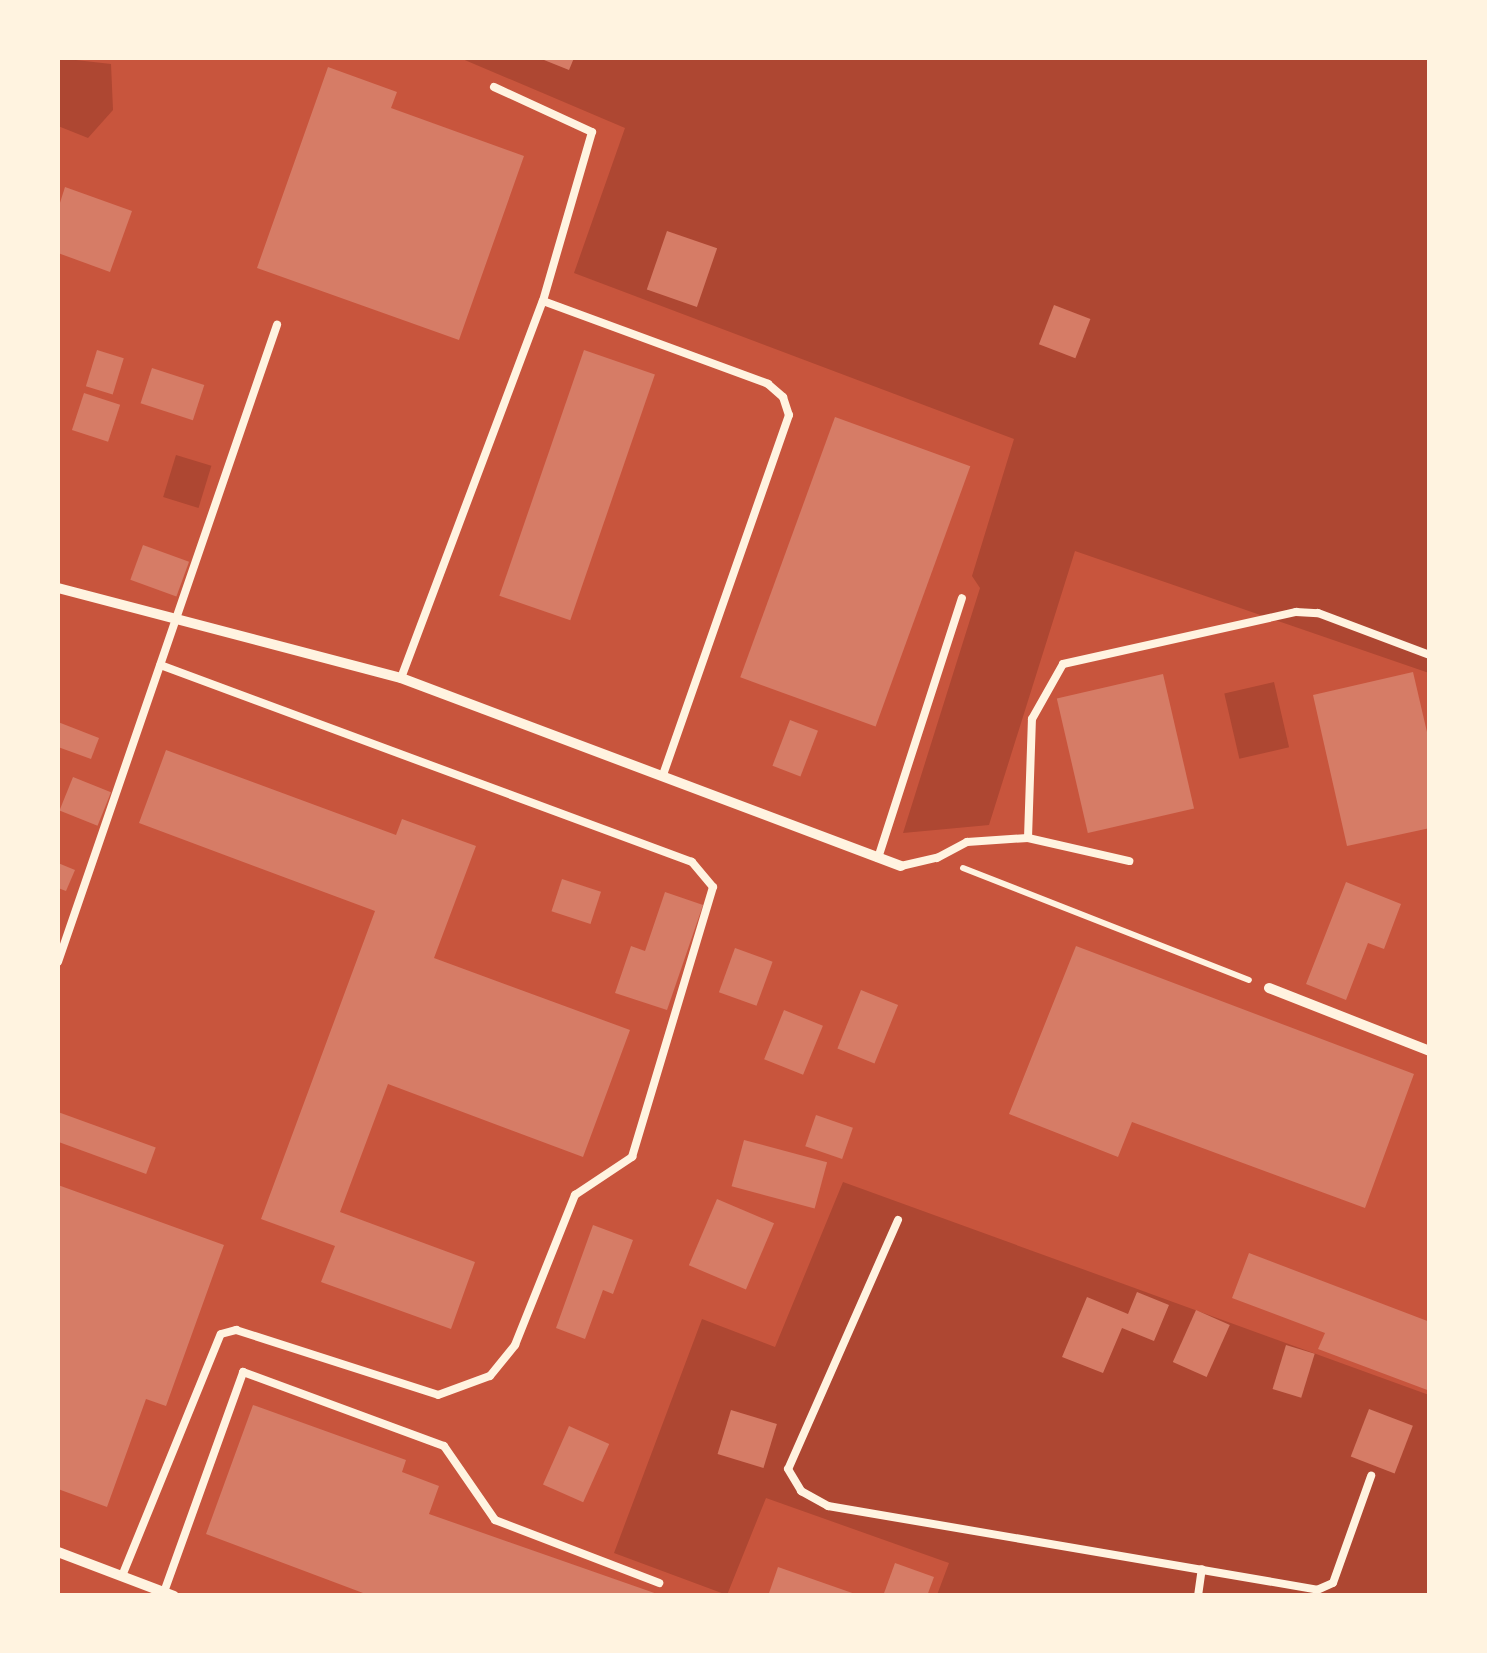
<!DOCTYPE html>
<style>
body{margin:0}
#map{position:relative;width:1487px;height:1653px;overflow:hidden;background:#c8553d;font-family:Manrope,sans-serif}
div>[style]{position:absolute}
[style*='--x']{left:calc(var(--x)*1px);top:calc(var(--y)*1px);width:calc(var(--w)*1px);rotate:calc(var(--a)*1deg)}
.green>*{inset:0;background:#ae4732;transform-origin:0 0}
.building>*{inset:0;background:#d67c66;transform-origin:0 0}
.path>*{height:6px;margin:-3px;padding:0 3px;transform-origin:3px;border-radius:3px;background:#fff3e0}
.service>*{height:8px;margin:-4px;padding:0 4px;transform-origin:4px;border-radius:4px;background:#fff3e0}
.minor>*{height:10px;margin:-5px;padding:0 5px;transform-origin:5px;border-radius:5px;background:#fff3e0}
span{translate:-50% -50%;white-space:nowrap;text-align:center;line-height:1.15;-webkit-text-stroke:8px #fff3e0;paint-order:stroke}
.frame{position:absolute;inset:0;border:60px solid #fff3e0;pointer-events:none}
</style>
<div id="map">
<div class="green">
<div style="clip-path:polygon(58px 58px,111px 64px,113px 110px,88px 138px,58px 126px)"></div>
<div style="clip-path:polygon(460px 58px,1429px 58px,1429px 673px,1075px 551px,989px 825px,903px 833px,980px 588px,972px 576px,1014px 439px,574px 273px,625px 128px)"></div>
<div style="left:176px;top:455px;width:37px;height:44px;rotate:17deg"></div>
<div style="left:1274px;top:682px;width:67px;height:51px;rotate:77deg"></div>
<div style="clip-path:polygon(843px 1182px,1429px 1395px,1429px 1595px,937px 1595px,949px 1563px,766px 1498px,727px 1595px,614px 1553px,702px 1319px,775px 1347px)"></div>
</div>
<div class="building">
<div style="clip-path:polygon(539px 58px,574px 58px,569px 70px)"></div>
<div style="clip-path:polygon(328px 67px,397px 92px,391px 108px,524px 156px,459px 340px,257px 268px)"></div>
<div style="clip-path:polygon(65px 187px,132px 211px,110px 272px,58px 253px,58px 209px)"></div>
<div style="left:667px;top:231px;width:53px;height:62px;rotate:19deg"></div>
<div style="left:1054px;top:305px;width:39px;height:42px;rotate:21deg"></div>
<div style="left:97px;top:350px;width:28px;height:38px;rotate:17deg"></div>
<div style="left:584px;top:350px;width:75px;height:260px;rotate:19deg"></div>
<div style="left:152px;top:368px;width:55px;height:37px;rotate:18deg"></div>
<div style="left:84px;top:393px;width:38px;height:39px;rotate:18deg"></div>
<div style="left:835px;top:417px;width:144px;height:277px;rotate:20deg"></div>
<div style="left:143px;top:545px;width:49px;height:37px;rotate:20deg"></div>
<div style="clip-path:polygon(1413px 672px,1430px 745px,1430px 828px,1347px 846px,1313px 695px)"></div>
<div style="left:1163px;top:674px;width:138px;height:109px;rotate:77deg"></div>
<div style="left:790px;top:720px;width:30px;height:49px;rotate:21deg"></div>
<div style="clip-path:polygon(58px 722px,99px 738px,91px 759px,58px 747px)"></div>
<div style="clip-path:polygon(166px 750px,396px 835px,402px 819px,476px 846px,434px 958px,630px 1030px,583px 1157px,388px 1084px,340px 1212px,475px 1262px,451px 1329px,321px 1282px,335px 1246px,261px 1219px,375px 911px,139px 823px)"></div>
<div style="left:73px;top:777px;width:41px;height:36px;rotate:22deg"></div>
<div style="clip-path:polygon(58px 863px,75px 870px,66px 891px,58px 888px)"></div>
<div style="left:562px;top:879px;width:41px;height:34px;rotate:18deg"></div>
<div style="clip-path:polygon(1346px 882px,1401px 904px,1384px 949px,1368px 943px,1346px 1000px,1306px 984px)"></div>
<div style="clip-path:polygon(665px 892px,703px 905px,667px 1010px,615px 993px,631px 946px,645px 951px)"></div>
<div style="clip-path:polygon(1076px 946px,1414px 1074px,1365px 1208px,1132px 1122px,1118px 1157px,1009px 1114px)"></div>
<div style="left:735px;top:948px;width:40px;height:47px;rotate:20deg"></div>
<div style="left:861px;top:990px;width:40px;height:63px;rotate:22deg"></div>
<div style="left:784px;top:1010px;width:42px;height:53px;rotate:22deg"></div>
<div style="left:58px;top:1112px;width:104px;height:28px;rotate:20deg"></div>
<div style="left:816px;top:1115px;width:39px;height:33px;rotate:19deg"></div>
<div style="left:744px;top:1140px;width:86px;height:48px;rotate:15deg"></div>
<div style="clip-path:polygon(58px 1185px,224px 1245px,166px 1406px,146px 1399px,107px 1507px,58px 1489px)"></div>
<div style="left:717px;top:1199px;width:62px;height:72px;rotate:23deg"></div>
<div style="clip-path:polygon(593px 1225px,633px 1240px,613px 1294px,603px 1290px,585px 1339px,556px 1328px)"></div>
<div style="clip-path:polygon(1249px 1253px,1430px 1322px,1430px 1391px,1318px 1349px,1325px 1333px,1232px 1298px)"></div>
<div style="clip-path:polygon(1137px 1292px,1169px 1305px,1154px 1341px,1122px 1328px,1103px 1373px,1062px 1357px,1087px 1297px,1128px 1314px)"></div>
<div style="left:1196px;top:1310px;width:37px;height:57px;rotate:24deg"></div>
<div style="left:1286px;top:1345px;width:30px;height:46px;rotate:17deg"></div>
<div style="clip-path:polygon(253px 1405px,406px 1460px,402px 1472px,439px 1486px,429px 1514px,663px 1596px,371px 1596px,206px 1534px)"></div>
<div style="left:1369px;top:1409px;width:47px;height:51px;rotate:21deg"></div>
<div style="left:731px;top:1410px;width:48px;height:46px;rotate:17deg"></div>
<div style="left:569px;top:1426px;width:44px;height:64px;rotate:24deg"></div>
<div style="clip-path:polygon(895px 1563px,934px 1577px,927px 1596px,883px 1596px)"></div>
<div style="clip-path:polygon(778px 1567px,858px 1595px,858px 1596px,768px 1596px)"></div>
</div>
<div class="path">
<div style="--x:963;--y:868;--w:307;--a:21.4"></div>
</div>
<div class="service">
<div style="--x:494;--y:87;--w:108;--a:24.7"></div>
<div style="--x:592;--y:132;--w:176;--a:106.2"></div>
<div style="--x:401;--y:678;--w:403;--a:-69.4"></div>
<div style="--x:543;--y:301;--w:240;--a:20.2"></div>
<div style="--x:768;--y:384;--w:20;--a:41"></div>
<div style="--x:783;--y:397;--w:19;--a:72"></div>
<div style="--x:789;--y:415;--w:380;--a:109.3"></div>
<div style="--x:1028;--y:838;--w:104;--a:12.8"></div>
<div style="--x:878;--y:858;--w:273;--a:-72.1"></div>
<div style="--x:901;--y:866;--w:37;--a:-13"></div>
<div style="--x:937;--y:858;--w:34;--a:-28"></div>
<div style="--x:967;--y:842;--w:61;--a:-3.8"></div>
<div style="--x:1028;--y:838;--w:119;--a:-88.1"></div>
<div style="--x:1032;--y:719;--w:63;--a:-60.6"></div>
<div style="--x:1063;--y:664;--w:239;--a:-12.6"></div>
<div style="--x:1296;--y:612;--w:22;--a:3"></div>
<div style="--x:1318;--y:613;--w:120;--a:20.6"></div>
<div style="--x:58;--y:962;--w:674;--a:-71.03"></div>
<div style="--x:898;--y:1220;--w:272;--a:113.8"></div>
<div style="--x:788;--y:1469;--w:26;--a:59"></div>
<div style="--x:801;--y:1491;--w:31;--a:29"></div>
<div style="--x:828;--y:1506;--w:496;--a:9.7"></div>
<div style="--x:1317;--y:1590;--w:17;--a:-24"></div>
<div style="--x:1333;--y:1583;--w:114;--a:-70.4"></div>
<div style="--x:122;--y:1576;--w:261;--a:-67.8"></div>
<div style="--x:221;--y:1334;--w:16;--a:-15"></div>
<div style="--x:236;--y:1330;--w:212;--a:17.8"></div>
<div style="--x:438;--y:1395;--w:55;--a:-20.1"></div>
<div style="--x:490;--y:1376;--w:40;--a:-51"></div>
<div style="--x:515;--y:1345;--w:162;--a:-68.2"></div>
<div style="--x:575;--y:1195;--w:69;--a:-33.7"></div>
<div style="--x:632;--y:1157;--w:282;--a:-73.3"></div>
<div style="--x:713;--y:887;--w:33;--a:-130"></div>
<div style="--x:692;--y:862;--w:567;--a:-159.68"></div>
<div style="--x:164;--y:1592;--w:234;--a:-70.2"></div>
<div style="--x:243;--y:1372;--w:214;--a:20.2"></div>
<div style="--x:444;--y:1446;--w:90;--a:55.4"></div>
<div style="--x:495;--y:1520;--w:176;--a:21"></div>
<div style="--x:1198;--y:1596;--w:27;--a:-82"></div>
</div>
<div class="minor">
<div style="--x:58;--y:588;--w:355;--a:14.7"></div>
<div style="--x:401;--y:678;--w:534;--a:20.61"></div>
<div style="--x:1269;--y:988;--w:173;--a:21.4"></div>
<div style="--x:58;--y:1552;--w:124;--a:20.8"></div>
</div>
<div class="frame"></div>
</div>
